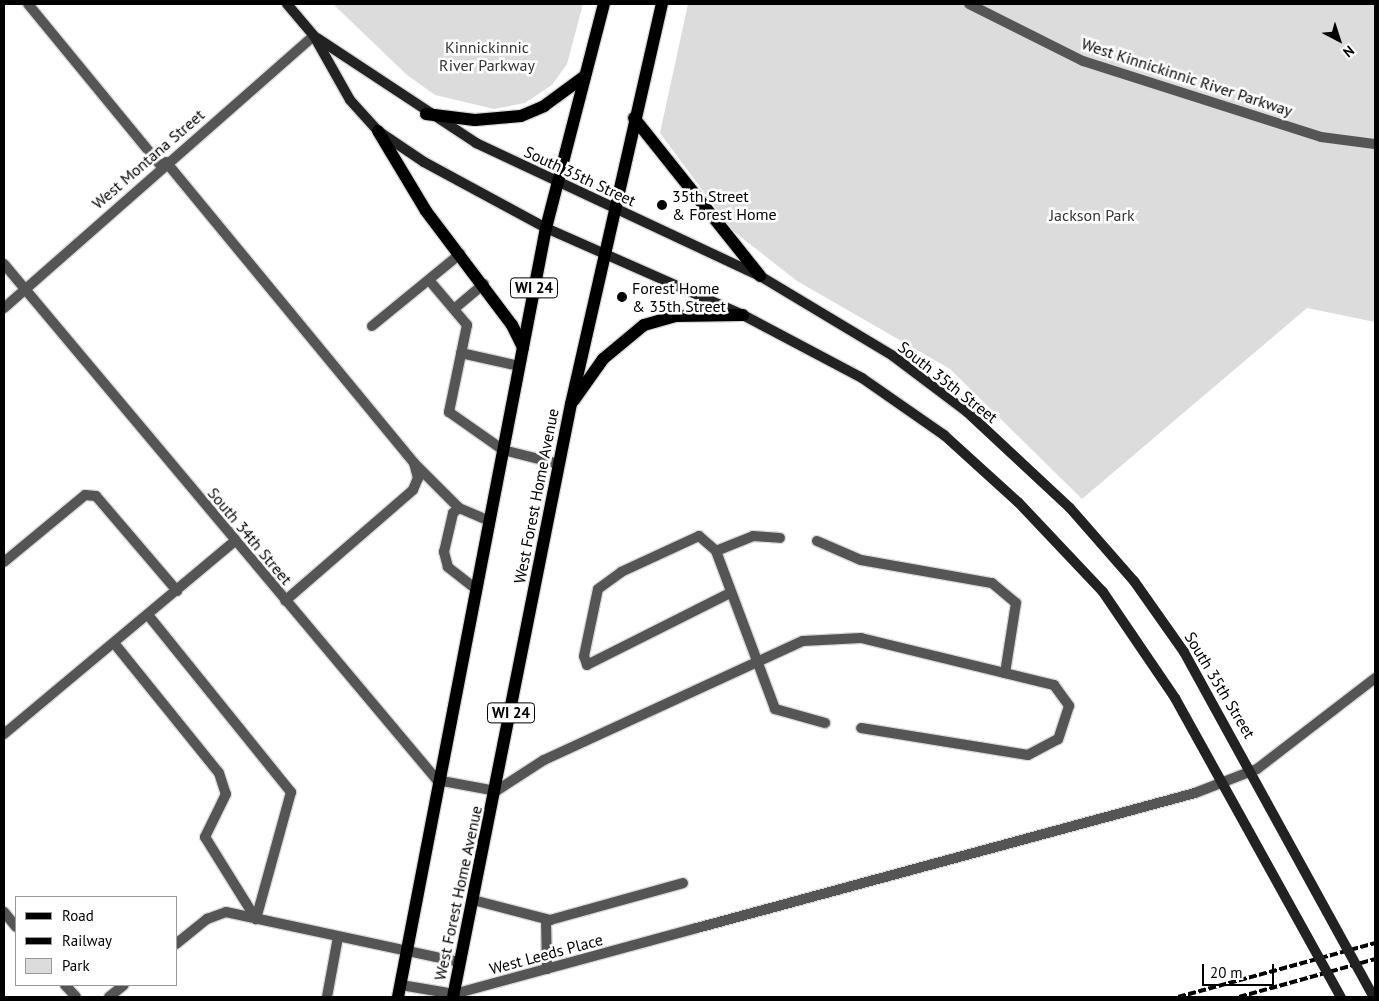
<!DOCTYPE html>
<style>
body{margin:0}
#map{position:relative;width:1379px;height:1001px;overflow:hidden;background:#fff;font-family:"PT Sans",sans-serif}
div>[style]{position:absolute}
[style*='--x']{left:calc(var(--x)*1px);top:calc(var(--y)*1px);width:calc(var(--w)*1px);rotate:calc(var(--a)*1deg)}
.green>*{inset:0;background:#dcdcdc}
.roads{filter:drop-shadow(1px 0 #dbdbdb) drop-shadow(-1px 0 #dbdbdb) drop-shadow(0 1px #dbdbdb) drop-shadow(0 -1px #dbdbdb)}
.lane>*{height:10px;margin:-5px;padding:0 5px;transform-origin:5px;border-radius:5px;background:#555}
.street>*{height:10px;margin:-5px;padding:0 5px;transform-origin:5px;border-radius:5px;background:#555}
.secondary>*{height:10px;margin:-5px;padding:0 5px;transform-origin:5px;border-radius:5px;background:#222}
.primary>*{height:12px;margin:-6px;padding:0 6px;transform-origin:6px;border-radius:6px;background:#000}
.rail>*{height:4px;margin-top:-2px;transform-origin:0;background:repeating-linear-gradient(90deg,#000 0 8px,transparent 0 10.5px)}
.secondary-bridge>*{height:10px;margin:-5px;padding:0 5px;transform-origin:5px;border-radius:5px;background:#222}
.dots>*{width:14px;height:14px;translate:-50% -50%;box-sizing:border-box;border:2px solid #fff;border-radius:50%}
span{translate:-50% -50%;white-space:nowrap;text-align:center;line-height:1.15;-webkit-text-stroke:5px #fff;paint-order:stroke}
.shield-label span{padding:1px 4px;background:#fff;border:1px solid;border-radius:4px;-webkit-text-stroke-width:0}
.shield-label{font-size:15px;color:#000;font-weight:700}
.park-label{font-size:16px;color:#333}
.street-label{font-size:16px;color:#000}
.poi-label{font-size:16px;color:#000}
.left{translate:0 -50%;text-align:left}
.frame{position:absolute;inset:0;border:5px solid #000;pointer-events:none}
.legend{position:absolute;left:15px;top:896px;width:162px;height:90px;box-sizing:border-box;background:#fff;border:1px solid #999;margin:0;padding:6px 9px;list-style:none;font-size:15px;color:#000}
.legend li{display:flex;align-items:center;gap:10px;height:25px}
.legend b{width:25px;border:1px solid #999}
.north{position:absolute;left:1314px;top:15px;width:50px;height:50px;-webkit-text-stroke:4px #fff;paint-order:stroke;rotate:140deg;font-size:14px;font-weight:700;line-height:20px;text-align:center;color:#000}
.north::after{content:'';display:block;margin:auto;width:18px;height:22px;background:#000;clip-path:polygon(50% 0,100% 100%,50% 72%,0 100%)}
.scale{position:absolute;left:1202px;top:964px;width:72px;height:22px;box-sizing:border-box;border:2px solid #000;border-top:0;padding-left:6px;font-size:15px;line-height:18px;white-space:nowrap;color:#000;-webkit-text-stroke:4px #fff;paint-order:stroke}
</style>
<div id="map">
<div class="green">
<div style="clip-path:polygon(333px 4px,583px 4px,567px 64px,552px 85px,525px 103px,494px 109px,435px 95px,407px 75px)"></div>
<div style="clip-path:polygon(688px 4px,1375px 4px,1375px 322px,1307px 308px,1082px 499px,950px 369px,797px 281px,732px 230px,660px 133px)"></div>
</div>
<div class="roads">
<div class="lane">
<div style="--x:28;--y:4;--w:211;--a:50.6"></div>
<div style="--x:166;--y:162;--w:390;--a:50.5"></div>
<div style="--x:414;--y:463;--w:16;--a:75"></div>
<div style="--x:418;--y:478;--w:13;--a:113"></div>
<div style="--x:413;--y:490;--w:169;--a:139.1"></div>
<div style="--x:429;--y:280;--w:59;--a:49.8"></div>
<div style="--x:467;--y:325;--w:89;--a:101.7"></div>
<div style="--x:449;--y:412;--w:66;--a:35.1"></div>
<div style="--x:503;--y:450;--w:58;--a:14"></div>
<div style="--x:454;--y:309;--w:39;--a:-40"></div>
<div style="--x:372;--y:326;--w:114;--a:-39.3"></div>
<div style="--x:461;--y:353;--w:59;--a:12.6"></div>
<div style="--x:415;--y:464;--w:62;--a:45"></div>
<div style="--x:817;--y:541;--w:48;--a:23.4"></div>
<div style="--x:861;--y:560;--w:133;--a:10"></div>
<div style="--x:992;--y:583;--w:31;--a:40"></div>
<div style="--x:1016;--y:603;--w:71;--a:98.9"></div>
<div style="--x:716;--y:551;--w:40;--a:-22"></div>
<div style="--x:753;--y:536;--w:27;--a:4"></div>
<div style="--x:4;--y:562;--w:105;--a:-39.6"></div>
<div style="--x:85;--y:495;--w:11;--a:5"></div>
<div style="--x:96;--y:496;--w:125;--a:49.5"></div>
<div style="--x:476;--y:589;--w:36;--a:-142"></div>
<div style="--x:448;--y:567;--w:16;--a:-105"></div>
<div style="--x:444;--y:552;--w:40;--a:-77"></div>
<div style="--x:453;--y:513;--w:8;--a:-40"></div>
<div style="--x:459;--y:508;--w:33;--a:23"></div>
<div style="--x:730;--y:593;--w:160;--a:153.3"></div>
<div style="--x:587;--y:665;--w:9;--a:-108"></div>
<div style="--x:584;--y:656;--w:68;--a:-78.2"></div>
<div style="--x:598;--y:589;--w:29;--a:-36"></div>
<div style="--x:621;--y:572;--w:86;--a:-24.8"></div>
<div style="--x:699;--y:536;--w:23;--a:41"></div>
<div style="--x:716;--y:551;--w:169;--a:69.5"></div>
<div style="--x:775;--y:709;--w:52;--a:15.6"></div>
<div style="--x:148;--y:615;--w:228;--a:51.1"></div>
<div style="--x:291;--y:792;--w:132;--a:105.4"></div>
<div style="--x:114;--y:643;--w:167;--a:51.1"></div>
<div style="--x:219;--y:773;--w:22;--a:72"></div>
<div style="--x:226;--y:794;--w:48;--a:116"></div>
<div style="--x:205;--y:837;--w:97;--a:58.1"></div>
<div style="--x:4;--y:734;--w:300;--a:-39.9"></div>
<div style="--x:496;--y:791;--w:57;--a:-32.9"></div>
<div style="--x:544;--y:760;--w:285;--a:-24.7"></div>
<div style="--x:803;--y:641;--w:58;--a:-3"></div>
<div style="--x:861;--y:638;--w:199;--a:13.7"></div>
<div style="--x:1054;--y:685;--w:26;--a:54"></div>
<div style="--x:1069;--y:706;--w:35;--a:108"></div>
<div style="--x:1058;--y:739;--w:34;--a:152"></div>
<div style="--x:1028;--y:755;--w:169;--a:-170.8"></div>
<div style="--x:473;--y:900;--w:80;--a:14.6"></div>
<div style="--x:550;--y:920;--w:138;--a:-15.5"></div>
<div style="--x:4;--y:912;--w:19;--a:51"></div>
<div style="--x:546;--y:920;--w:49;--a:88.8"></div>
<div style="--x:697;--y:928;--w:516;--a:-15.17"></div>
<div style="--x:1195;--y:793;--w:66;--a:-21.2"></div>
<div style="--x:1257;--y:769;--w:149;--a:-37.6"></div>
<div style="--x:176;--y:944;--w:40;--a:-39"></div>
<div style="--x:207;--y:919;--w:20;--a:-20"></div>
<div style="--x:226;--y:912;--w:239;--a:12.1"></div>
<div style="--x:65;--y:985;--w:16;--a:47"></div>
<div style="--x:109;--y:997;--w:19;--a:-39"></div>
<div style="--x:327;--y:997;--w:61;--a:-79.6"></div>
</div>
<div class="street">
<div style="--x:969;--y:4;--w:127;--a:26.6"></div>
<div style="--x:1083;--y:61;--w:250;--a:17.7"></div>
<div style="--x:1321;--y:137;--w:54;--a:7.4"></div>
<div style="--x:4;--y:264;--w:674;--a:50"></div>
<div style="--x:437;--y:780;--w:60;--a:10.6"></div>
<div style="--x:4;--y:308;--w:412;--a:-41.3"></div>
<div style="--x:401;--y:985;--w:54;--a:9.6"></div>
<div style="--x:454;--y:994;--w:252;--a:-15.2"></div>
</div>
<div class="secondary">
<div style="--x:287;--y:4;--w:42;--a:49.8"></div>
<div style="--x:314;--y:36;--w:73;--a:60.6"></div>
<div style="--x:350;--y:100;--w:42;--a:47.9"></div>
<div style="--x:378;--y:131;--w:55;--a:34"></div>
<div style="--x:424;--y:162;--w:139;--a:28.4"></div>
<div style="--x:546;--y:228;--w:215;--a:23.8"></div>
<div style="--x:743;--y:315;--w:135;--a:27.9"></div>
<div style="--x:862;--y:378;--w:100;--a:34.8"></div>
<div style="--x:317;--y:38;--w:191;--a:33.4"></div>
<div style="--x:476;--y:143;--w:314;--a:25.1"></div>
<div style="--x:760;--y:276;--w:155;--a:31"></div>
<div style="--x:893;--y:356;--w:91;--a:37"></div>
</div>
<div class="primary">
<div style="--x:426;--y:114;--w:49;--a:7"></div>
<div style="--x:475;--y:120;--w:46;--a:-5"></div>
<div style="--x:521;--y:116;--w:25;--a:-23"></div>
<div style="--x:544;--y:106;--w:51;--a:-36.2"></div>
<div style="--x:634;--y:118;--w:202;--a:51.4"></div>
<div style="--x:378;--y:131;--w:93;--a:59"></div>
<div style="--x:426;--y:211;--w:143;--a:53"></div>
<div style="--x:512;--y:325;--w:25;--a:64"></div>
<div style="--x:574;--y:400;--w:50;--a:-54.7"></div>
<div style="--x:603;--y:359;--w:53;--a:-39.7"></div>
<div style="--x:644;--y:325;--w:32;--a:-16"></div>
<div style="--x:675;--y:316;--w:68;--a:-0.8"></div>
<div style="--x:398;--y:997;--w:783;--a:-79.11"></div>
<div style="--x:546;--y:228;--w:231;--a:-75.5"></div>
<div style="--x:453;--y:997;--w:605;--a:-78.75"></div>
<div style="--x:571;--y:404;--w:410;--a:-77.2"></div>
</div>
</div>
<div class="rail">
<div style="--x:1178;--y:997;--w:204;--a:-15.3"></div>
<div style="--x:1239;--y:997;--w:141;--a:-15.6"></div>
</div>
<div class="secondary-bridge">
<div style="--x:966;--y:411;--w:142;--a:43"></div>
<div style="--x:1070;--y:508;--w:97;--a:48.8"></div>
<div style="--x:1134;--y:581;--w:87;--a:54.8"></div>
<div style="--x:1184;--y:652;--w:394;--a:61.2"></div>
<div style="--x:944;--y:435;--w:100;--a:42.2"></div>
<div style="--x:1018;--y:502;--w:124;--a:46.6"></div>
<div style="--x:1103;--y:592;--w:128;--a:55.8"></div>
<div style="--x:1175;--y:698;--w:342;--a:61"></div>
</div>
<div class="dots">
<div style="left:662px;top:205px;background:#000"></div>
<div style="left:622px;top:297px;background:#000"></div>
</div>
<div class="shield-label">
<span style="left:534px;top:288px">WI 24</span>
<span style="left:511px;top:713px">WI 24</span>
</div>
<div class="park-label">
<span style="left:487px;top:56px">Kinnickinnic<br>River Parkway</span>
<span style="left:1092px;top:215px">Jackson Park</span>
</div>
<div class="street-label">
<span style="left:1187px;top:77px;rotate:18deg">West Kinnickinnic River Parkway</span>
<span style="left:148px;top:159px;rotate:-41deg">West Montana Street</span>
<span style="left:580px;top:176px;rotate:25deg">South 35th Street</span>
<span style="left:948px;top:382px;rotate:38deg">South 35th Street</span>
<span style="left:536px;top:496px;rotate:-79deg">West Forest Home Avenue</span>
<span style="left:250px;top:536px;rotate:50deg">South 34th Street</span>
<span style="left:1220px;top:685px;rotate:59deg">South 35th Street</span>
<span style="left:458px;top:893px;rotate:-78deg">West Forest Home Avenue</span>
<span style="left:546px;top:954px;rotate:-15deg">West Leeds Place</span>
</div>
<div class="poi-label">
<span class="left" style="left:672px;top:205px">35th Street<br>&amp; Forest Home</span>
<span class="left" style="left:632px;top:297px">Forest Home<br>&amp; 35th Street</span>
</div>
<div class="frame"></div>
<ul class="legend">
<li><b style="height:6px;background:#000"></b>Road</li>
<li><b style="height:6px;background:#000"></b>Railway</li>
<li><b style="height:14px;background:#dcdcdc"></b>Park</li>
</ul>
<div class="north">N</div>
<div class="scale">20 m</div>
</div>
